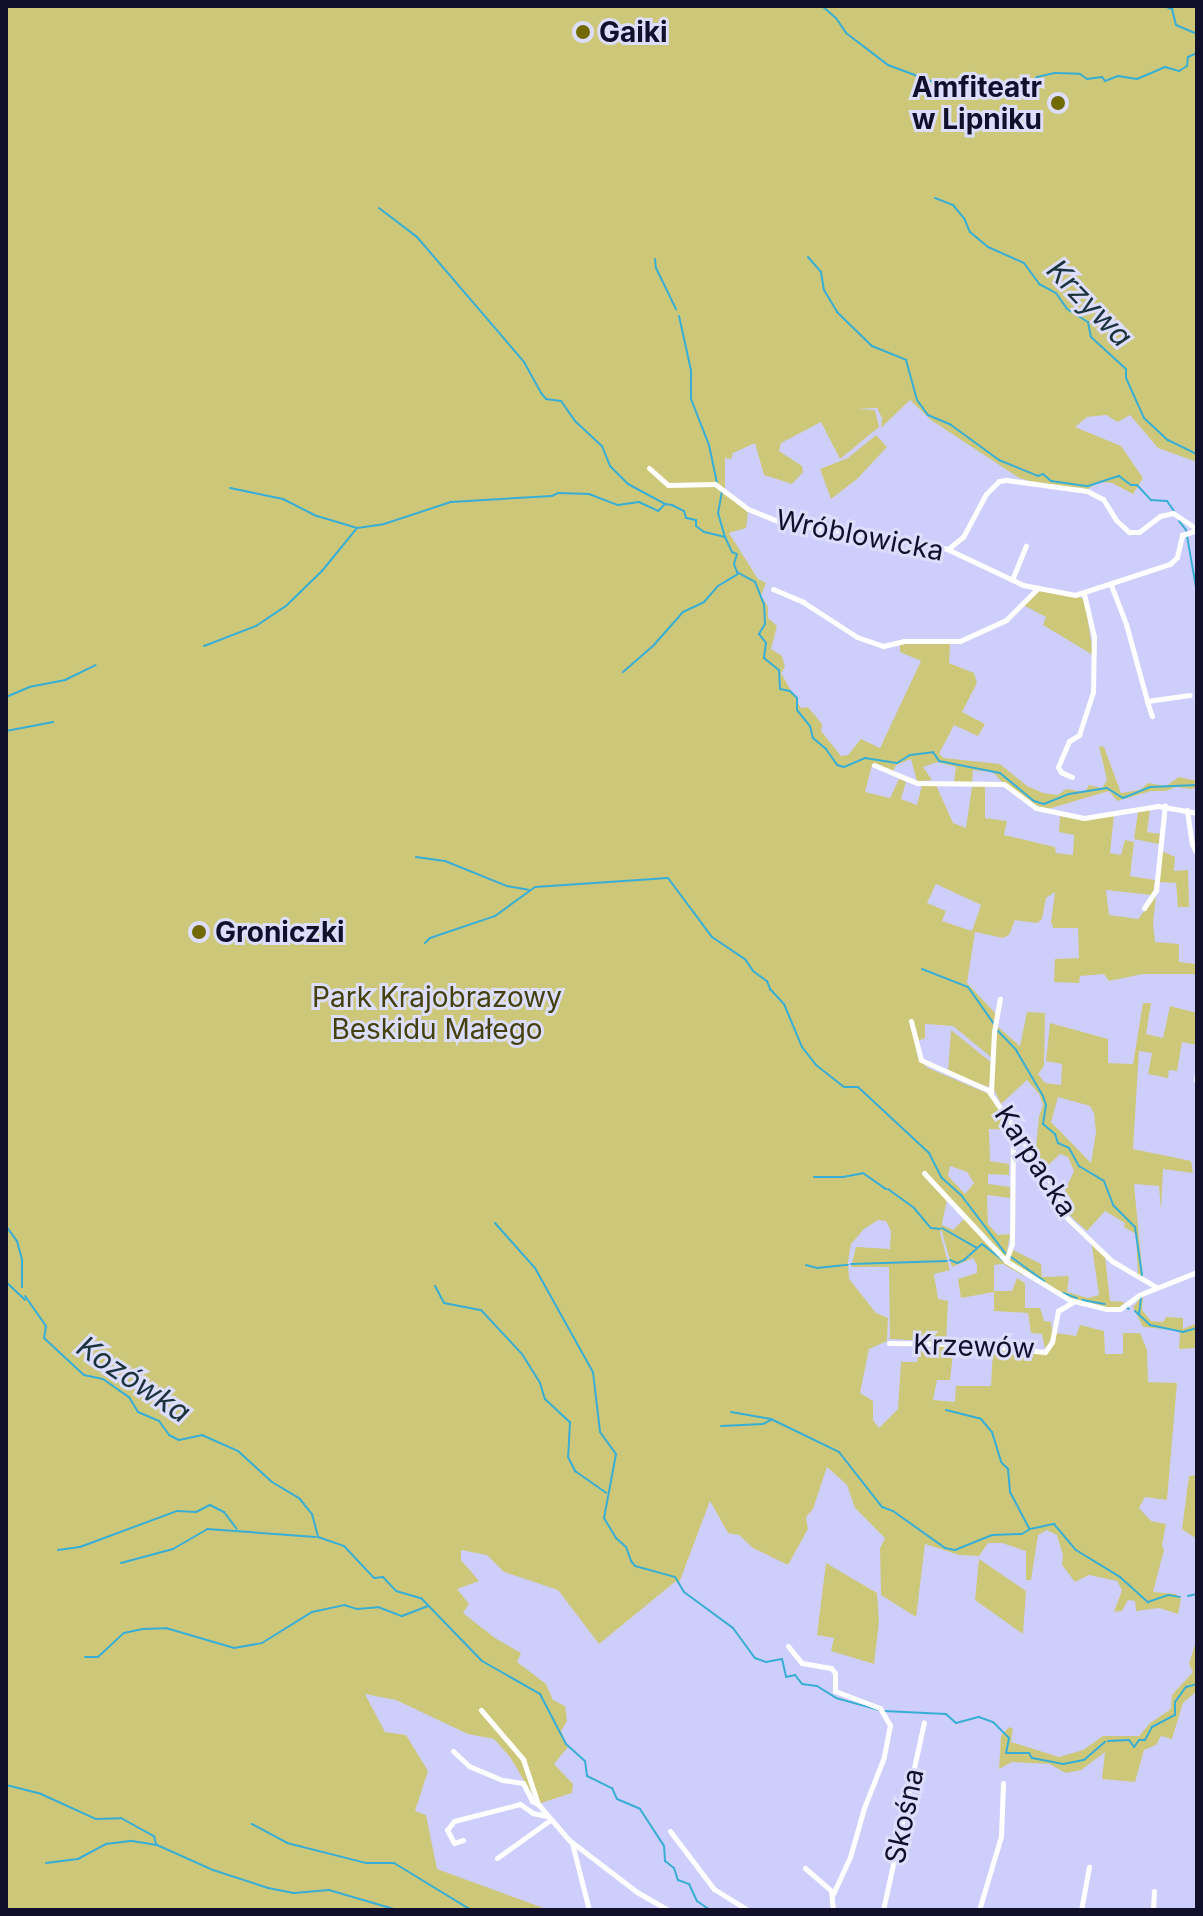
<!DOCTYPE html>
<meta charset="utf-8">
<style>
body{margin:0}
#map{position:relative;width:1203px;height:1916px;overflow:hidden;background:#cecefd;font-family:Inter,sans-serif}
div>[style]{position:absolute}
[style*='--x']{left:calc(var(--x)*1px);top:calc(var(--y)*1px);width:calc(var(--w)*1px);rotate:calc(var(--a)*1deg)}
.green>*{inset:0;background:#cdc879}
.stream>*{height:2px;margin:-1px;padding:0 1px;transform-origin:1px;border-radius:1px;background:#39aed5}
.minor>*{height:5px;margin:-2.5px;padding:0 2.5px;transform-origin:2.5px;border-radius:2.5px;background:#fff}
.dots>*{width:22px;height:22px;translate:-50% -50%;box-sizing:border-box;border:4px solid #ddddfd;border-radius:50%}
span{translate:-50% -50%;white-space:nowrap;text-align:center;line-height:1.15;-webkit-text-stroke:6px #ddddfd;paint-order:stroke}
.poi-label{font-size:28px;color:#120f2b;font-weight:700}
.left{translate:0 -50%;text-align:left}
.right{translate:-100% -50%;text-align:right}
.street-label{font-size:28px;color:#120f2b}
.park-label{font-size:28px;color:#45410d}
.water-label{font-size:30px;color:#1a333c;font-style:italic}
.frame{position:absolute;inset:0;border:8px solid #120f2b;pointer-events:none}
</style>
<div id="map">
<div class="green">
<div style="clip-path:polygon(evenodd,6px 6px,1197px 6px,1197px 462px,1158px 448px,1130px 415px,1118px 422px,1106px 415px,1087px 417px,1075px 427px,1121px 446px,1143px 478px,1133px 494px,1112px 483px,1098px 482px,1087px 490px,1055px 488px,1019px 478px,931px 420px,910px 400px,881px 428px,882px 418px,877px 408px,856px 409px,875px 410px,879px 427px,840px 459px,821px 422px,781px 443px,779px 451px,802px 466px,803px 472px,792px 484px,764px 475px,755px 443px,733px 453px,731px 459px,725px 458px,725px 493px,748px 512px,746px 528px,729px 533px,758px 579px,766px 583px,761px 595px,768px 607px,768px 618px,777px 626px,771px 649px,782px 656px,785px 667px,781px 673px,801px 708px,808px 707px,822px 724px,821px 731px,841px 756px,848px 755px,861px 739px,880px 748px,921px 661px,900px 652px,900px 644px,950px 644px,949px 663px,974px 673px,977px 683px,962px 712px,985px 724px,978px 736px,954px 725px,939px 754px,944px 758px,1000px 764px,1027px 786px,1043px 793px,1058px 795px,1066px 789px,1085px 792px,1089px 785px,1102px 788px,1107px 780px,1099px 746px,1104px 747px,1121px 793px,1140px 790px,1148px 783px,1166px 786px,1179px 777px,1197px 781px,1197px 788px,1190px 789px,1176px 787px,1166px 791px,1151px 791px,1117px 801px,1109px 791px,1048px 809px,1035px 806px,1001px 781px,993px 772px,973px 770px,972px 783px,954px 781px,956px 767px,937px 762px,923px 767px,932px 780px,917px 782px,911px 759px,896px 765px,893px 772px,872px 765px,865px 792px,890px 798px,899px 779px,906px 782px,901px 799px,917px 805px,922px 785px,936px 785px,953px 823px,966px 828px,972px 787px,985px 786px,985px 818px,1007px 821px,1004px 835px,1055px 847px,1056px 853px,1073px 855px,1074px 835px,1059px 832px,1060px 816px,1085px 819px,1114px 815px,1110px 853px,1121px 855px,1125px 840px,1134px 842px,1130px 876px,1155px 880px,1154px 889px,1152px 895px,1106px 890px,1109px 915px,1138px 919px,1156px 896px,1153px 923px,1155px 942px,1179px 944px,1179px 962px,1197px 964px,1197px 974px,1143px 974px,1109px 981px,1104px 974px,1080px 976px,1079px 983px,1054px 982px,1055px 959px,1079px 958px,1078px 928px,1053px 928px,1051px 922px,1055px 892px,1046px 898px,1042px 919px,1037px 923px,1015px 920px,1009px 935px,1003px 938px,975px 932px,967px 983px,996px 1014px,992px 1058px,953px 1026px,925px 1024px,925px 1038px,915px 1042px,918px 1059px,928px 1068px,989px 1094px,1011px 1124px,1011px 1130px,989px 1129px,990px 1161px,1009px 1164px,1009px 1175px,988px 1174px,988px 1184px,1010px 1187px,1010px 1198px,987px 1195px,988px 1224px,998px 1235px,1010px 1234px,1006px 1257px,947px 1200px,940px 1233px,950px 1270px,934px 1274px,938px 1299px,948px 1301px,946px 1342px,890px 1339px,889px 1267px,851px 1267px,856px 1247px,890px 1249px,891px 1231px,886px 1221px,878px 1220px,864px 1229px,851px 1244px,848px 1262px,849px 1279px,876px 1313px,888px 1318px,887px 1341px,869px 1349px,860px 1393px,873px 1401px,873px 1420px,879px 1428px,898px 1409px,901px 1362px,917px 1362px,920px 1347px,954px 1346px,950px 1380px,937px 1380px,933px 1400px,955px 1402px,956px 1386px,991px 1386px,993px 1348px,1041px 1354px,1053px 1345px,1056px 1333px,1076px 1336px,1080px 1325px,1104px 1331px,1105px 1354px,1123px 1354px,1123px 1333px,1140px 1333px,1147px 1350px,1148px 1382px,1177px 1383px,1167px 1500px,1145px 1497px,1139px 1508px,1151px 1521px,1166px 1524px,1162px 1545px,1164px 1550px,1153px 1592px,1176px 1594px,1181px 1599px,1178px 1614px,1159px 1608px,1136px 1611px,1135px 1601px,1128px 1600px,1122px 1611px,1114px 1612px,1122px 1590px,1117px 1581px,1089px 1575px,1075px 1582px,1062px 1565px,1063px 1555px,1057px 1535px,1047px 1530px,1038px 1535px,1031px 1580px,1026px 1580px,1026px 1551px,1002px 1543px,988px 1543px,979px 1556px,959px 1555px,925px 1544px,916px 1617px,881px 1595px,880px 1548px,885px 1538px,855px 1508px,847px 1485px,827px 1467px,813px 1509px,806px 1517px,808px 1529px,788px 1565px,753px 1548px,739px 1535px,728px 1533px,710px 1501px,679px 1583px,676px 1581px,599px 1644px,558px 1590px,504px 1572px,487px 1555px,461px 1550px,461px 1560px,479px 1581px,457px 1589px,469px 1604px,463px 1613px,495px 1638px,521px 1653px,517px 1662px,546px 1684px,553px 1700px,565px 1706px,567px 1721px,561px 1731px,568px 1747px,554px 1764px,573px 1784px,572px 1793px,538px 1804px,510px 1757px,494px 1739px,468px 1734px,396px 1700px,365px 1694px,385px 1732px,406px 1735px,428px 1771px,415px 1811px,426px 1815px,437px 1869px,549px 1910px,6px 1910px,6px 6px,936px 884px,981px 905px,972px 931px,942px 921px,946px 911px,927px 903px,936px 884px,6px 6px,950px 1166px,967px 1172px,974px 1183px,965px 1194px,948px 1176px,950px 1166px)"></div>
<div style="clip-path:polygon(876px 435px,887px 447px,857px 479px,831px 499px,820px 469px,848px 458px)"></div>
<div style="clip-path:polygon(1039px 591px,1080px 597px,1085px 601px,1093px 655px,1043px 625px,1046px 617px,1023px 605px)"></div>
<div style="clip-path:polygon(1150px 809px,1147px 832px,1160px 834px,1159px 844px,1134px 839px,1138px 812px)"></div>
<div style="clip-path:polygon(1162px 851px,1175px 857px,1174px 871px,1188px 870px,1189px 907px,1178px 907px,1176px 883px,1158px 882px)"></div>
<div style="clip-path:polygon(evenodd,1143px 1003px,1151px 1003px,1146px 1034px,1163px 1038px,1170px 1006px,1197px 1013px,1197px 1045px,1182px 1042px,1177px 1071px,1169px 1070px,1168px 1078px,1148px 1074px,1152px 1053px,1139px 1051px,1133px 1149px,1191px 1161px,1193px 1173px,1163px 1169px,1161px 1211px,1159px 1186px,1134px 1184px,1143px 1278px,1138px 1275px,1136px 1234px,1124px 1227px,1125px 1223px,1105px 1211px,1087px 1231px,1063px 1209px,1057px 1195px,1064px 1193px,1074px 1171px,1068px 1157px,1060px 1154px,1043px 1170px,1035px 1158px,1039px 1116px,1043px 1105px,1039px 1094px,1027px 1080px,1001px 1104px,992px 1085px,997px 1026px,1020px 1046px,1027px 1012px,1045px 1013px,1044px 1066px,1038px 1074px,1045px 1083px,1061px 1085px,1062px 1064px,1046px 1061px,1050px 1023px,1108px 1039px,1108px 1063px,1133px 1064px,1143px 1003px,1058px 1097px,1090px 1106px,1094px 1113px,1096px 1132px,1091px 1163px,1051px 1122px,1058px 1097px)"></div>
<div style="clip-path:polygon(951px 1030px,992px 1063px,989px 1087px,948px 1073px)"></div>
<div style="clip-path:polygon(964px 1219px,1000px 1256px,1026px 1277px,1003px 1264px,994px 1265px,994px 1291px,1012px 1291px,1017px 1278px,1025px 1283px,1025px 1308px,1040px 1308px,1044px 1321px,1051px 1322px,1053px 1336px,1045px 1349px,1042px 1334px,1031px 1333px,1028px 1313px,994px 1311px,994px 1292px,961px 1298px,958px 1279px,977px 1273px,977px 1265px,973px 1258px,952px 1267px,941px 1229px,942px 1225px,953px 1230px)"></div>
<div style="clip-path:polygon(1091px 1240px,1105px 1256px,1110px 1301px,1125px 1302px,1120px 1307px,1105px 1307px,1070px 1299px,1008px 1260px,1013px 1250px,1041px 1264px,1042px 1277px,1069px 1276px,1067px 1292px,1088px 1298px,1099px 1295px)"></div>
<div style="clip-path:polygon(1143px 1295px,1142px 1310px,1151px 1321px,1163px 1322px,1166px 1317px,1183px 1318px,1183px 1329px,1197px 1323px,1197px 1348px,1179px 1349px,1180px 1333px,1175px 1330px,1143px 1327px,1133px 1307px)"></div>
<div style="clip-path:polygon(1197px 1475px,1197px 1539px,1182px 1529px,1189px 1476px)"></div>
<div style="clip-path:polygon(979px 1559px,1026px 1591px,1023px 1634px,975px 1600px)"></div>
<div style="clip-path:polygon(826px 1563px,877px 1593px,879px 1622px,874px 1664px,831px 1651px,834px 1638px,817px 1635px)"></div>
<div style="clip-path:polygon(1197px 1638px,1197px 1691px,1183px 1703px,1172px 1739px,1161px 1736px,1156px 1745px,1144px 1750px,1135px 1782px,1102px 1779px,1105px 1752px,1081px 1770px,1066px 1773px,1049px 1764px,1012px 1762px,999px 1769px,1001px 1736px,1009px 1727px,1013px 1729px,1011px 1742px,1059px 1757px,1083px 1750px,1103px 1736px,1139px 1736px,1150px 1723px,1171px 1709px,1172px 1695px,1193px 1672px,1189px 1664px)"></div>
</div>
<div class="stream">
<div style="--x:822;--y:6;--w:18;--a:41"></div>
<div style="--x:836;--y:18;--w:18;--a:56"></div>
<div style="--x:846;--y:33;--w:53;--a:37.3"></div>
<div style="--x:888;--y:65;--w:63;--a:20.4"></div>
<div style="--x:947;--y:87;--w:30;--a:-4"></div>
<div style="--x:977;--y:85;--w:16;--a:4"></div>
<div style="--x:993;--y:86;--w:9;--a:32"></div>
<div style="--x:1001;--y:91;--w:20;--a:-3"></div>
<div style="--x:1021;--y:90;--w:21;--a:-39"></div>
<div style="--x:1037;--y:77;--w:18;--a:-13"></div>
<div style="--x:1055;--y:73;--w:25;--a:2"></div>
<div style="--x:1080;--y:74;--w:9;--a:36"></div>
<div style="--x:1087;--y:79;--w:15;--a:-8"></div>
<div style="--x:1102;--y:77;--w:5;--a:53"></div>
<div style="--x:1105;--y:81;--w:14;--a:-21"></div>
<div style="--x:1118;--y:76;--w:19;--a:9"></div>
<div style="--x:1137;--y:79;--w:30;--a:-23"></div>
<div style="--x:1165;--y:67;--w:15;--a:16"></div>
<div style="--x:1179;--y:71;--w:9;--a:-32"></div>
<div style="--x:1187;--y:66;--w:9;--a:-84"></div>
<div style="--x:1188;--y:57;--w:10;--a:-24"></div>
<div style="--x:1164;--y:6;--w:9;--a:21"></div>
<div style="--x:1172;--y:9;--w:16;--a:76"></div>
<div style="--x:1176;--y:25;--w:23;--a:23"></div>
<div style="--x:935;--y:198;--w:19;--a:21"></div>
<div style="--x:953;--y:205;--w:17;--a:50"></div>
<div style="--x:964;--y:218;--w:15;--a:67"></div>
<div style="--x:970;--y:232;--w:23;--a:40"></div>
<div style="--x:988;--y:247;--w:39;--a:24"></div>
<div style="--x:1024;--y:263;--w:26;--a:54"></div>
<div style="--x:1039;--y:284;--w:19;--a:28"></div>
<div style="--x:1056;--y:293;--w:19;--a:55"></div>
<div style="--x:1067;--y:309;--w:25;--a:32"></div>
<div style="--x:1088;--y:322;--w:15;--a:79"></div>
<div style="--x:1091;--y:337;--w:47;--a:42.4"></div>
<div style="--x:1126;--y:369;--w:9;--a:90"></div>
<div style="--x:1126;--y:378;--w:44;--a:65.8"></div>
<div style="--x:1144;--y:418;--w:33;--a:43"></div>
<div style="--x:1168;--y:440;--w:32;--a:26"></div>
<div style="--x:379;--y:208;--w:48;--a:37.3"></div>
<div style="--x:417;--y:237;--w:165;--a:49.4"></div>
<div style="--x:524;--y:362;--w:35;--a:61"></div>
<div style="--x:541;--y:393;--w:8;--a:50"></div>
<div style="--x:546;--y:399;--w:15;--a:8"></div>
<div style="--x:561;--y:401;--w:24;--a:55"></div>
<div style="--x:575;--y:421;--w:37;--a:43"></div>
<div style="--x:602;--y:446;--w:22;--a:68"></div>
<div style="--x:610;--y:466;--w:25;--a:45"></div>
<div style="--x:628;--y:484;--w:42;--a:28.4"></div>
<div style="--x:808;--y:257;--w:20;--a:49"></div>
<div style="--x:821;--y:272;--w:18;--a:81"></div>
<div style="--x:824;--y:290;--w:26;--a:59"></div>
<div style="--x:837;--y:312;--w:49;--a:44.2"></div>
<div style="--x:872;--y:346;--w:37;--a:22"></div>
<div style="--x:906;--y:360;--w:41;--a:74.6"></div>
<div style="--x:917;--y:400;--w:19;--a:54"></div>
<div style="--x:928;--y:415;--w:25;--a:23"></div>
<div style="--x:951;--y:425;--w:59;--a:36.1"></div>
<div style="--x:999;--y:460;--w:42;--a:22.3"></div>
<div style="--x:1038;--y:476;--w:5;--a:-22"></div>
<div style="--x:1043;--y:474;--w:11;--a:41"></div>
<div style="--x:1051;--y:481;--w:37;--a:8"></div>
<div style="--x:1088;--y:486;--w:33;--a:-18"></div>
<div style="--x:1119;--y:476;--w:15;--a:37"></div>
<div style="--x:1131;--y:485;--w:6;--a:0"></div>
<div style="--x:1137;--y:485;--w:21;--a:47"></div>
<div style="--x:1151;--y:500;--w:16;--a:4"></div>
<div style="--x:1167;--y:501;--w:12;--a:55"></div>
<div style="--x:655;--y:259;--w:9;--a:84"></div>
<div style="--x:656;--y:268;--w:46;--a:64"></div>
<div style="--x:679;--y:316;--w:55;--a:77.5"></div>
<div style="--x:691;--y:370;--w:29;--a:90"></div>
<div style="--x:691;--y:399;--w:49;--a:68.6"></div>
<div style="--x:709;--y:445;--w:38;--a:78"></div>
<div style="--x:230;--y:488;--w:54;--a:11.7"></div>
<div style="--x:283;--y:499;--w:38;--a:27"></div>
<div style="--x:317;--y:516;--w:42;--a:16.7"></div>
<div style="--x:722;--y:491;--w:22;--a:100"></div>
<div style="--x:718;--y:513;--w:25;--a:74"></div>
<div style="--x:1179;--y:521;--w:11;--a:52"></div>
<div style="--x:1186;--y:530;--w:64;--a:80.1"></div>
<div style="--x:204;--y:646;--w:56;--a:-21"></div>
<div style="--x:256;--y:626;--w:37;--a:-34"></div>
<div style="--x:287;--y:605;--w:49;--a:-44.2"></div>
<div style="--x:322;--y:571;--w:55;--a:-50.9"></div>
<div style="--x:357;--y:528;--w:27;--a:-8"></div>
<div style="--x:384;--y:524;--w:71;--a:-18.2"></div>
<div style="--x:451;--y:502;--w:101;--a:-3.4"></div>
<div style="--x:552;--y:496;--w:7;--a:-27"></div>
<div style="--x:558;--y:493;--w:31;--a:2"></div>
<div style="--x:589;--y:494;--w:31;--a:21"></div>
<div style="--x:618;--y:505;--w:21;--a:-8"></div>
<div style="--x:639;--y:502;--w:21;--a:25"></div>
<div style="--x:658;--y:511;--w:10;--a:-45"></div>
<div style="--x:665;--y:504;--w:7;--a:8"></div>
<div style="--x:672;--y:505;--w:13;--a:27"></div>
<div style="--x:684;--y:511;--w:7;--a:74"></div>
<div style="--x:686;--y:518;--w:10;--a:11"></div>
<div style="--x:696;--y:520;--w:6;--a:90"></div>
<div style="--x:696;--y:526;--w:10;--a:37"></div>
<div style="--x:704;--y:532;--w:22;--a:13"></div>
<div style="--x:725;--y:537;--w:17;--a:65"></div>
<div style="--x:732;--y:552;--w:5;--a:22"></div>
<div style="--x:737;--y:554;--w:10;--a:107"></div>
<div style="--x:734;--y:564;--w:9;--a:69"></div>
<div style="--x:737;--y:572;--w:21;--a:29"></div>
<div style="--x:755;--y:582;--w:24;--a:68"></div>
<div style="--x:764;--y:604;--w:20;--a:87"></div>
<div style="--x:765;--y:624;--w:12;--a:121"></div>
<div style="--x:759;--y:634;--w:11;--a:52"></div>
<div style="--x:766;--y:643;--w:15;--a:98"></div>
<div style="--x:764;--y:658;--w:19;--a:39"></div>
<div style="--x:779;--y:670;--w:19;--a:87"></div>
<div style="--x:780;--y:689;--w:10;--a:11"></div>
<div style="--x:790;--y:691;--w:10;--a:45"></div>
<div style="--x:797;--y:698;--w:12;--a:90"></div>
<div style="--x:797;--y:710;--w:21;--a:51"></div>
<div style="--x:810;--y:726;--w:12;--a:76"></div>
<div style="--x:813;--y:738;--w:17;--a:40"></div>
<div style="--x:826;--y:749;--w:19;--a:55"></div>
<div style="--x:837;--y:765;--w:7;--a:16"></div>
<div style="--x:844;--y:767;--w:23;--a:-23"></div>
<div style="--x:865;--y:758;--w:32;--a:9"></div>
<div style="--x:897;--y:763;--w:15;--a:-32"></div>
<div style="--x:910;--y:755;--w:23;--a:-7"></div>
<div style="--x:933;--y:752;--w:11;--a:56"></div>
<div style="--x:939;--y:761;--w:62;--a:11.1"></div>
<div style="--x:1000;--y:773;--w:44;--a:39.5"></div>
<div style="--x:1034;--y:801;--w:10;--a:17"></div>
<div style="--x:1044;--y:804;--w:27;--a:-22"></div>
<div style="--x:1069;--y:794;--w:38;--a:-9"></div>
<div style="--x:1107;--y:788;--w:19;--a:32"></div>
<div style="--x:1123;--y:798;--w:29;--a:-22"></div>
<div style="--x:1150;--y:787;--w:47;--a:-2.4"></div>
<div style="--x:623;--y:672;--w:40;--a:-41"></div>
<div style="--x:653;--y:646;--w:45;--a:-48.6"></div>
<div style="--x:683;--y:612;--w:23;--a:-25"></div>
<div style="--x:704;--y:602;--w:21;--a:-49"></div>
<div style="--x:718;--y:586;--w:23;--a:-31"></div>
<div style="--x:6;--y:697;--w:25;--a:-23"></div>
<div style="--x:29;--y:687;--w:37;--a:-11"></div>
<div style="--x:65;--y:680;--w:34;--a:-26"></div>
<div style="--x:6;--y:731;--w:48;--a:-10.8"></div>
<div style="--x:416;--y:857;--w:29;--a:8"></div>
<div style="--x:445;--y:861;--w:67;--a:22"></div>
<div style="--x:507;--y:886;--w:22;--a:10"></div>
<div style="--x:425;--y:943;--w:7;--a:-45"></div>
<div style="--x:430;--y:938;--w:69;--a:-18.7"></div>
<div style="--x:495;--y:916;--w:49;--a:-35.9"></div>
<div style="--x:535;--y:887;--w:133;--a:-3.9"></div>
<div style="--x:668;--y:878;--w:74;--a:53.3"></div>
<div style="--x:712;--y:937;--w:40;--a:34"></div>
<div style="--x:745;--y:959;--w:14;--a:56"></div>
<div style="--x:753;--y:971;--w:17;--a:36"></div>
<div style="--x:767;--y:981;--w:9;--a:69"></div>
<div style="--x:770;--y:989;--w:21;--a:47"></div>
<div style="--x:784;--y:1004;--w:47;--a:67.3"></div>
<div style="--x:802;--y:1047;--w:23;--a:52"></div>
<div style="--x:816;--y:1065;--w:36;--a:38"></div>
<div style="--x:844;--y:1087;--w:14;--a:0"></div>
<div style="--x:858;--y:1087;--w:97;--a:42.9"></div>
<div style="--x:929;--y:1153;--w:28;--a:63"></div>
<div style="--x:942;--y:1178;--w:25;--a:42"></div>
<div style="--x:961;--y:1195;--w:73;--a:52.8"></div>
<div style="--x:922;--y:969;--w:49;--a:21.4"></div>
<div style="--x:968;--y:987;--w:45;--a:54.9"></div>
<div style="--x:997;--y:1030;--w:28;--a:46"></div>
<div style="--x:1016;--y:1050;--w:53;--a:59.6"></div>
<div style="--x:1043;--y:1096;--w:9;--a:72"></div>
<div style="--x:1046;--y:1105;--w:19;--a:99"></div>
<div style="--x:1043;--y:1124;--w:16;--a:40"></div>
<div style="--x:1055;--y:1134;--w:9;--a:72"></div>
<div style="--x:1058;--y:1143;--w:12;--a:24"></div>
<div style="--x:1069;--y:1148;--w:21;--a:61"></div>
<div style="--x:1079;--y:1166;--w:29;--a:31"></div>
<div style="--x:1104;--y:1181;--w:26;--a:69"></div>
<div style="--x:1113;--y:1205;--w:31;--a:45"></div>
<div style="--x:1135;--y:1227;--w:49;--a:81.7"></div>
<div style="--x:814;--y:1177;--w:29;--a:0"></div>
<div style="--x:843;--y:1177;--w:20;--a:-11"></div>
<div style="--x:863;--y:1173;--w:28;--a:35"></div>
<div style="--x:888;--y:1189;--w:32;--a:36"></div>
<div style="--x:914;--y:1208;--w:26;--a:50"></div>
<div style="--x:931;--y:1228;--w:9;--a:6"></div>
<div style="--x:495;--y:1223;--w:60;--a:48.4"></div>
<div style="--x:535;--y:1268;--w:119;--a:60.9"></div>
<div style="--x:593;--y:1372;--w:60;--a:83.3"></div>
<div style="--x:600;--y:1432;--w:27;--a:54"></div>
<div style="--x:616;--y:1454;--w:65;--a:100.6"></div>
<div style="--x:604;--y:1518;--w:23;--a:59"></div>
<div style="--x:616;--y:1538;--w:13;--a:42"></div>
<div style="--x:626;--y:1547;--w:15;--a:70"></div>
<div style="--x:631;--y:1561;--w:6;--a:51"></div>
<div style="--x:635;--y:1566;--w:41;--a:15.4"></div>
<div style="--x:675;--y:1577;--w:17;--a:59"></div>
<div style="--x:684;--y:1592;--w:61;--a:36.3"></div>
<div style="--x:733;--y:1628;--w:37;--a:54"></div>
<div style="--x:755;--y:1658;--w:12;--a:20"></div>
<div style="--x:766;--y:1662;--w:16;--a:-11"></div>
<div style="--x:782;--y:1659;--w:18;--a:77"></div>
<div style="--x:786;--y:1677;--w:9;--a:-13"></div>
<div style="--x:795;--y:1675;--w:11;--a:52"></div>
<div style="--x:802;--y:1684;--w:15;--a:8"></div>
<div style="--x:817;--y:1686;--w:22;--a:32"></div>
<div style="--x:836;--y:1698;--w:45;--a:15.6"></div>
<div style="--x:6;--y:1226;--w:19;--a:54"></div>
<div style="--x:17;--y:1241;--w:20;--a:75"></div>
<div style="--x:22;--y:1260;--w:27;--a:90"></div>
<div style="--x:942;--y:1228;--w:40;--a:29.7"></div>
<div style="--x:1011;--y:1257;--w:41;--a:36"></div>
<div style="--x:950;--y:1260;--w:8;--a:23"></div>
<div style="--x:957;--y:1263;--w:8;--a:-23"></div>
<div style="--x:964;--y:1260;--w:24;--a:-42"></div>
<div style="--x:982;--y:1244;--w:28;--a:38"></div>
<div style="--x:851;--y:1264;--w:96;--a:-1.8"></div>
<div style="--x:806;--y:1265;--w:11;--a:15"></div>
<div style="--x:817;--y:1268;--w:31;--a:-6"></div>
<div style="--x:6;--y:1282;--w:26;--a:43"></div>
<div style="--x:435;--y:1286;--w:19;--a:62"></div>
<div style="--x:444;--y:1303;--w:38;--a:11"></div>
<div style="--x:481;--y:1310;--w:60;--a:47"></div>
<div style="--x:522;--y:1354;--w:34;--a:58"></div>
<div style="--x:540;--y:1383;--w:17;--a:73"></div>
<div style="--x:545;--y:1399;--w:34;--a:43"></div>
<div style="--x:570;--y:1422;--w:35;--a:93"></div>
<div style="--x:568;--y:1457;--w:16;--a:63"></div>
<div style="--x:575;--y:1471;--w:38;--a:35"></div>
<div style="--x:1063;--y:1293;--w:15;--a:20"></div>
<div style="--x:25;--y:1296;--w:37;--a:55"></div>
<div style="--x:46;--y:1326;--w:12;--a:99"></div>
<div style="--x:44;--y:1338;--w:54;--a:42.8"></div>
<div style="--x:84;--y:1375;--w:19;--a:12"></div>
<div style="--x:103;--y:1379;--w:32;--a:35"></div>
<div style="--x:129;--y:1397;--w:17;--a:59"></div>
<div style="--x:138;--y:1412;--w:23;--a:23"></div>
<div style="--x:159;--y:1421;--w:17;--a:54"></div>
<div style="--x:169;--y:1435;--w:11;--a:27"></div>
<div style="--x:179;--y:1440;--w:24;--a:-12"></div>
<div style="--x:202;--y:1435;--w:39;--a:24"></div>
<div style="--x:238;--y:1451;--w:46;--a:42.4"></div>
<div style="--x:272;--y:1482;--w:31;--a:31"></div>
<div style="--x:299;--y:1498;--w:21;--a:51"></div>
<div style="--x:312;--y:1514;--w:24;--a:75"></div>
<div style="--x:318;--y:1537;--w:28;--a:19"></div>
<div style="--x:344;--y:1546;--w:44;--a:46.8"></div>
<div style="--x:374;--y:1578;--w:9;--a:-6"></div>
<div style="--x:383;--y:1577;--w:19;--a:47"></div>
<div style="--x:396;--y:1591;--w:26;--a:16"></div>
<div style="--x:421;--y:1598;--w:88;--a:45.9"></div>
<div style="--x:482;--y:1661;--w:67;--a:29.6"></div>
<div style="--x:540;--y:1694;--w:56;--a:62.5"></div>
<div style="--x:566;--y:1744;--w:25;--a:42"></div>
<div style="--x:585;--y:1761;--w:15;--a:82"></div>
<div style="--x:587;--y:1776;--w:28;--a:26"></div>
<div style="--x:612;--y:1788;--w:12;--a:66"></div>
<div style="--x:617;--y:1799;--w:25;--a:23"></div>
<div style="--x:640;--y:1809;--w:44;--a:57"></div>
<div style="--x:664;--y:1846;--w:15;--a:86"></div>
<div style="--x:665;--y:1861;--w:11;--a:38"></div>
<div style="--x:674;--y:1868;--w:13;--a:72"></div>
<div style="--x:678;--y:1880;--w:12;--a:20"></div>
<div style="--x:689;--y:1884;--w:19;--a:65"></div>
<div style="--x:697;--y:1901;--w:16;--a:35"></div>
<div style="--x:1082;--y:1300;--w:23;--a:10"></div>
<div style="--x:1127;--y:1308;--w:2;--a:27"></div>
<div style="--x:1135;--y:1311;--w:21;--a:43"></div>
<div style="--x:1150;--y:1325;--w:34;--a:12"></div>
<div style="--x:1183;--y:1332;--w:15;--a:-16"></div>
<div style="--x:1139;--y:1314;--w:17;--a:-83"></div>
<div style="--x:946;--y:1410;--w:36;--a:14"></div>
<div style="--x:981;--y:1419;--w:17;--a:50"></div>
<div style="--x:992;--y:1432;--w:31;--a:73"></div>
<div style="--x:1001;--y:1462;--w:10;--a:45"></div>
<div style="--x:1008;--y:1469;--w:23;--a:85"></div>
<div style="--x:1010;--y:1492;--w:41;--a:62.2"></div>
<div style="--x:731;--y:1412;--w:41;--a:9.9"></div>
<div style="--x:771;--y:1419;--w:76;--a:25.9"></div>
<div style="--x:839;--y:1452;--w:70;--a:52"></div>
<div style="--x:882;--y:1507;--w:12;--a:20"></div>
<div style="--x:893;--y:1511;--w:64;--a:35.4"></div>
<div style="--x:945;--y:1548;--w:10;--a:11"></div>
<div style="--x:955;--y:1550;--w:40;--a:-22"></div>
<div style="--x:992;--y:1535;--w:30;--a:-2"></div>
<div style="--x:1022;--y:1534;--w:9;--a:-32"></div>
<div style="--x:1030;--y:1529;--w:25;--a:-12"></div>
<div style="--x:1054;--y:1524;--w:34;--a:50"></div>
<div style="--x:1076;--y:1550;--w:52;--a:31.5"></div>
<div style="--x:1120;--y:1577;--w:38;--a:42"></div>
<div style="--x:1148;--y:1602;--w:21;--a:-19"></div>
<div style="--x:1168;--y:1595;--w:12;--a:9"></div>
<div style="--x:721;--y:1426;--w:42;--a:-2.7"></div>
<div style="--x:763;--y:1424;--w:9;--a:-27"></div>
<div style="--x:58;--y:1550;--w:22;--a:-8"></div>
<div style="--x:80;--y:1547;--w:103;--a:-20.4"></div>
<div style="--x:177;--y:1511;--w:19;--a:3"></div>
<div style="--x:196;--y:1512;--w:16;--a:-27"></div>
<div style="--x:210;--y:1505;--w:16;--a:27"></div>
<div style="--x:224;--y:1512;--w:21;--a:53"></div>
<div style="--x:121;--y:1563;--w:54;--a:-15.1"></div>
<div style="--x:173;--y:1549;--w:39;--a:-30"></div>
<div style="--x:207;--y:1529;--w:109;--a:4.2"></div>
<div style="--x:1188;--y:1596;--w:9;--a:-13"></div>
<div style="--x:85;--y:1657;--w:13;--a:0"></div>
<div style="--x:98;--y:1657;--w:35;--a:-43"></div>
<div style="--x:124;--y:1633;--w:19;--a:-12"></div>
<div style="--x:143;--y:1629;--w:23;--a:-2"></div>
<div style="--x:166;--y:1628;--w:71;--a:16.4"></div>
<div style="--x:234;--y:1648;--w:28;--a:-10"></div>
<div style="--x:262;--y:1643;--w:59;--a:-31.8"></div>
<div style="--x:312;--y:1612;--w:33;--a:-12"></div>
<div style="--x:344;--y:1605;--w:14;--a:17"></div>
<div style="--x:357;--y:1609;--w:21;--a:-5"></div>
<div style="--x:378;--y:1607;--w:26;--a:21"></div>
<div style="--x:402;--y:1616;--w:28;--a:-21"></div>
<div style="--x:884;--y:1711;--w:62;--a:2.8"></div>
<div style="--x:946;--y:1714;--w:13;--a:42"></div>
<div style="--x:956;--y:1723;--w:24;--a:-15"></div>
<div style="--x:979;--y:1717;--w:15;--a:20"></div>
<div style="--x:993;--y:1722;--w:23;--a:45"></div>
<div style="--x:1009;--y:1738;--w:15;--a:101"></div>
<div style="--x:1006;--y:1753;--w:23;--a:0"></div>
<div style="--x:1029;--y:1753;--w:6;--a:59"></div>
<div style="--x:1032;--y:1758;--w:32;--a:11"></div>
<div style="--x:1063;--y:1764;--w:21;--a:-11"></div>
<div style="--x:1084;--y:1760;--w:28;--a:-41"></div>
<div style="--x:1108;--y:1741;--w:21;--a:-3"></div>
<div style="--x:1129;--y:1740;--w:9;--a:54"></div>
<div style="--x:1134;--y:1747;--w:9;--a:-54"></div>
<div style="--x:1139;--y:1740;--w:6;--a:0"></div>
<div style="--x:1145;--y:1740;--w:15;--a:-62"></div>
<div style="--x:1152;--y:1727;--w:26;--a:-28"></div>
<div style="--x:1175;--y:1715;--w:13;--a:-90"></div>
<div style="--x:1175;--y:1702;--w:19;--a:-54"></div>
<div style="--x:1186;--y:1687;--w:11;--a:-15"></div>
<div style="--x:6;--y:1785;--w:36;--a:14"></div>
<div style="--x:41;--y:1794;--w:60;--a:24.4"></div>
<div style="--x:96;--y:1819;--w:25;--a:-2"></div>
<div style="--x:121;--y:1818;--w:38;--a:29"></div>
<div style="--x:154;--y:1836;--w:8;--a:76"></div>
<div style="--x:252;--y:1824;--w:40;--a:28"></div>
<div style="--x:287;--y:1843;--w:81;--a:14.2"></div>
<div style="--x:366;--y:1863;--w:28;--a:0"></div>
<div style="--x:394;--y:1863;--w:90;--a:31.4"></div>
<div style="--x:46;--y:1863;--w:32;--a:-7"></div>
<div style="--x:78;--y:1859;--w:32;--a:-28"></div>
<div style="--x:106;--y:1844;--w:26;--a:-7"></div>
<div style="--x:132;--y:1841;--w:25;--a:9"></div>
<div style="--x:157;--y:1845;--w:61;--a:24.1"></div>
<div style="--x:213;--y:1870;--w:58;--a:18.1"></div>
<div style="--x:268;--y:1888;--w:26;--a:11"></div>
<div style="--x:294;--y:1893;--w:35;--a:-5"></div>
<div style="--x:329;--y:1890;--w:71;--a:16.4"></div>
</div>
<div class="minor">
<div style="--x:649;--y:468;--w:25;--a:42"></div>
<div style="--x:668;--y:485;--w:47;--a:-1.2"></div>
<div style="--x:715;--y:484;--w:41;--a:37.1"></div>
<div style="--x:748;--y:509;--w:37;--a:22"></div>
<div style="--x:782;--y:523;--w:136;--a:8"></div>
<div style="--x:917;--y:542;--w:31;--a:13"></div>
<div style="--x:947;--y:549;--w:84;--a:25.3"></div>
<div style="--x:1023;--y:585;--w:53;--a:10.9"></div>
<div style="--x:1075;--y:595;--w:100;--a:-18.1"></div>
<div style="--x:1170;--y:564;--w:10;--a:-45"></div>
<div style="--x:1177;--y:557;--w:23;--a:-77"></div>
<div style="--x:1182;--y:535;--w:16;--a:-18"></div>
<div style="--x:948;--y:549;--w:19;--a:-39"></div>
<div style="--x:963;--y:537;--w:49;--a:-61.9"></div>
<div style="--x:986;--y:494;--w:18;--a:-45"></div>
<div style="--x:999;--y:481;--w:7;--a:-8"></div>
<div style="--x:1006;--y:480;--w:82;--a:7.7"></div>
<div style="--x:1087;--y:491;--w:18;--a:27"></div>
<div style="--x:1103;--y:499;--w:25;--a:58"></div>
<div style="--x:1116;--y:520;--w:18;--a:43"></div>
<div style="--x:1129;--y:532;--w:10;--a:0"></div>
<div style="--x:1139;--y:532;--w:26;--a:-37"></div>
<div style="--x:1160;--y:516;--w:13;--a:-13"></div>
<div style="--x:1173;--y:513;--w:29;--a:34"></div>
<div style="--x:1012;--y:580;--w:37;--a:-68"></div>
<div style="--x:1111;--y:585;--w:42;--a:69"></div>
<div style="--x:1126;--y:624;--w:80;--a:74.7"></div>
<div style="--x:1147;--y:701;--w:43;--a:-7.9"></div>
<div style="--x:773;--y:589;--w:33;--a:23"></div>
<div style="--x:803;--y:602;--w:64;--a:32.9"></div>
<div style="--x:857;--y:637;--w:28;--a:19"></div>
<div style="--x:883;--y:646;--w:22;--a:-13"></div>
<div style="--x:904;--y:641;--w:56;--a:0"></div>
<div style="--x:960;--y:641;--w:51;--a:-24.5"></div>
<div style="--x:1006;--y:620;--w:44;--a:-45"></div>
<div style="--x:1147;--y:701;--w:16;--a:72"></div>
<div style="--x:874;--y:765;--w:47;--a:22.7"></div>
<div style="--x:917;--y:783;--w:87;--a:0.7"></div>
<div style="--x:1004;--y:784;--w:40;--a:37"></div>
<div style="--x:1036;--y:808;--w:49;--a:11.8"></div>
<div style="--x:1084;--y:818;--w:75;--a:-9.2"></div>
<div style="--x:1158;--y:806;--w:40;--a:10"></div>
<div style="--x:1072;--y:777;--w:12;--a:-156"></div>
<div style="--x:1061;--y:772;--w:6;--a:-121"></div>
<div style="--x:1058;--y:767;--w:28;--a:-67"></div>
<div style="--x:1069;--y:741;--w:12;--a:-31"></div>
<div style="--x:1079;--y:735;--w:45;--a:-72"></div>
<div style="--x:1093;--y:692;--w:55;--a:-89"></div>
<div style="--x:1094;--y:637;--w:44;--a:-103.1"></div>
<div style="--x:1187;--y:810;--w:34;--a:82"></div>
<div style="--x:1192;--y:844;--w:11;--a:63"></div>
<div style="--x:1144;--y:908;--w:22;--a:-56"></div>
<div style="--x:1156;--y:890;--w:85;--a:-84"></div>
<div style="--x:911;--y:1021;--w:40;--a:75.6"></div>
<div style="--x:921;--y:1060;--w:73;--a:24.1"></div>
<div style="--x:988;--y:1090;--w:110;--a:55.7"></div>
<div style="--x:1050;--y:1181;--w:37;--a:68"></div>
<div style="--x:1064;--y:1215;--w:66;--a:43.8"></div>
<div style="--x:1112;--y:1261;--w:51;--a:30.6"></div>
<div style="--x:1196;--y:1080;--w:8;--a:-83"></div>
<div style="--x:991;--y:1092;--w:60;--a:-87.1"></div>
<div style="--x:994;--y:1032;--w:34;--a:-80"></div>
<div style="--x:924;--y:1173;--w:120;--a:47"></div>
<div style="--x:1006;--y:1261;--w:75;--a:31.4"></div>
<div style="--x:1070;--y:1300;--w:38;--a:14"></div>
<div style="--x:1107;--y:1309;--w:13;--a:0"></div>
<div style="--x:1120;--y:1309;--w:24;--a:-36"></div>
<div style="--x:1139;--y:1295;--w:62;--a:-21.6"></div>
<div style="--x:1006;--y:1261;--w:18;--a:-71"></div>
<div style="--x:1012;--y:1244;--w:119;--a:-89.5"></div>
<div style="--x:889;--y:1343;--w:79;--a:0.7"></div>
<div style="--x:968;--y:1344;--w:77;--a:5.9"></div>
<div style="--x:1045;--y:1352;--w:12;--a:-55"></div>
<div style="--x:1052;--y:1342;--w:32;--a:-79"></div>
<div style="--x:1058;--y:1311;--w:17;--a:-31"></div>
<div style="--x:788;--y:1646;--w:22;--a:51"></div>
<div style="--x:802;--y:1663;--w:29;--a:10"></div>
<div style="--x:831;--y:1668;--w:6;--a:51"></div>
<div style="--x:835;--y:1673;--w:18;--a:90"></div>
<div style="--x:835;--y:1691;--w:48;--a:20.7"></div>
<div style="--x:880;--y:1708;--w:20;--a:60"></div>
<div style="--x:890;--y:1725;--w:33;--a:101"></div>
<div style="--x:884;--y:1757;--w:55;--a:111.4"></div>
<div style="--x:864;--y:1808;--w:51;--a:105.9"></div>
<div style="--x:850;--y:1857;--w:41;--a:114.7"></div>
<div style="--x:481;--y:1710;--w:65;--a:49.4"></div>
<div style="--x:523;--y:1759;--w:47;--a:71.6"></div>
<div style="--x:538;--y:1804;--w:48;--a:49.3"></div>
<div style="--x:569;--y:1840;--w:86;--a:37.4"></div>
<div style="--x:637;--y:1892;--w:36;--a:30"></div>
<div style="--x:453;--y:1751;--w:22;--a:43"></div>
<div style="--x:469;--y:1766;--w:36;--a:23"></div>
<div style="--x:502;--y:1780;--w:21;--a:8"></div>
<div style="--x:523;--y:1783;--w:20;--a:63"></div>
<div style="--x:532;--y:1801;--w:7;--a:27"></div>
<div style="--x:670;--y:1831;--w:73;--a:52.8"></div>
<div style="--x:714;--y:1889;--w:39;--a:32"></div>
<div style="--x:463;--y:1840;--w:9;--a:162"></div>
<div style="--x:454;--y:1843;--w:15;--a:-118"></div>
<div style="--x:447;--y:1830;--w:11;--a:-52"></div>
<div style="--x:454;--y:1821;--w:68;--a:-14.4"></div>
<div style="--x:520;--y:1804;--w:16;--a:35"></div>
<div style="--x:533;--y:1813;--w:13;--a:13"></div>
<div style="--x:572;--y:1843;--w:69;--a:75.8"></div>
<div style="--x:497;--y:1858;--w:65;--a:-35.6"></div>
<div style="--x:805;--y:1868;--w:35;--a:41"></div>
<div style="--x:831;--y:1891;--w:19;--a:84"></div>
<div style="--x:883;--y:1910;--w:192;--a:-77.7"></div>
<div style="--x:979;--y:1910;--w:77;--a:-73.4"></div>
<div style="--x:1001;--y:1836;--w:53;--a:-87.8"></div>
<div style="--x:1081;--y:1910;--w:44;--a:-79.5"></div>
<div style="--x:1153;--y:1910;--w:19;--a:-87"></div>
</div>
<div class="dots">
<div style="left:583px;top:32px;background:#716a02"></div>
<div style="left:1058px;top:103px;background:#716a02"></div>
<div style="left:199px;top:932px;background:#716a02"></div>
</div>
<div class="poi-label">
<span class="left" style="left:599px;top:32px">Gaiki</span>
<span class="right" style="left:1042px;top:103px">Amfiteatr<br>w Lipniku</span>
<span class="left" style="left:215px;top:932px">Groniczki</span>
</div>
<div class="street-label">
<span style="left:860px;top:535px;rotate:11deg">Wróblowicka</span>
<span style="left:1036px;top:1161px;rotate:57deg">Karpacka</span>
<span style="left:974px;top:1346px;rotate:2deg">Krzewów</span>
<span style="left:904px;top:1816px;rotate:-78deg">Skośna</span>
</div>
<div class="park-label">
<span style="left:437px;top:1013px">Park Krajobrazowy<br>Beskidu Małego</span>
</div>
<div class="water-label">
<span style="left:1090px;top:303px;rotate:46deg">Krzywa</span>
<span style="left:134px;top:1379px;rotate:34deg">Kozówka</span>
</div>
<div class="frame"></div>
</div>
